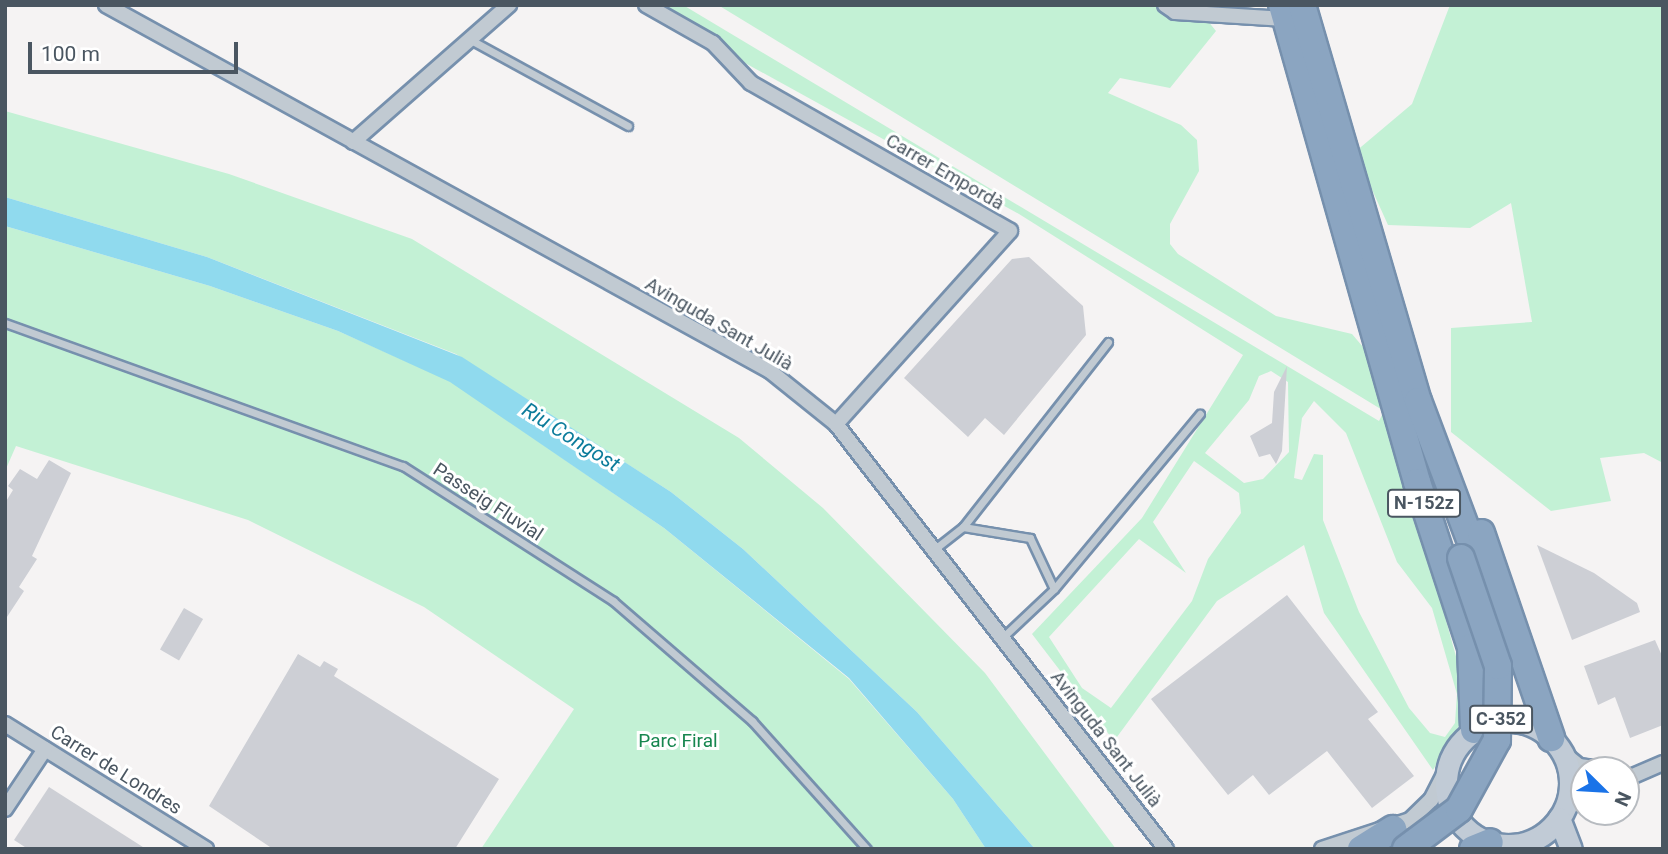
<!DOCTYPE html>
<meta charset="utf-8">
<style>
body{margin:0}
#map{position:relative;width:1668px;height:854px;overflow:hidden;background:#f5f3f3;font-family:Roboto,sans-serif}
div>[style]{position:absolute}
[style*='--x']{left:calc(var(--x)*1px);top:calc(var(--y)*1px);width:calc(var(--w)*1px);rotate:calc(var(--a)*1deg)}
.green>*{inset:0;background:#c3f1d5}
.water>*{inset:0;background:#90daee}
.building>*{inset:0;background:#cdcfd5;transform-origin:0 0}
.roads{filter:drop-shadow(2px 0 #7690ad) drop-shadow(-2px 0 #7690ad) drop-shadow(0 2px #7690ad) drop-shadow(0 -2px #7690ad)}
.lane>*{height:7px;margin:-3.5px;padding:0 3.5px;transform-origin:3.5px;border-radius:3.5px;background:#c1cad2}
.street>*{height:14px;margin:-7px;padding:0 7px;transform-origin:7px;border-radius:7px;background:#c1cad2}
.secondary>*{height:21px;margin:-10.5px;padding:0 10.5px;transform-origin:10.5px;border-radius:10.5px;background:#c1cbd6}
.secondary>.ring{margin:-10.5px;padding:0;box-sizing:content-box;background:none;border:21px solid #c1cbd6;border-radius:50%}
.highway>*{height:26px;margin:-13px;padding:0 13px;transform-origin:13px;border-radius:13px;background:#8ba5c1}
.bridges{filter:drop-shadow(2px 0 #7690ad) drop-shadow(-2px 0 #7690ad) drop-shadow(0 2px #7690ad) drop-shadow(0 -2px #7690ad)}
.highway-bridge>*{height:26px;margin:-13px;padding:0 13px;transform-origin:13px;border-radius:13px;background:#8ba5c1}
span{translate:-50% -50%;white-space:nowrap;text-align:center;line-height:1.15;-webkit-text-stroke:6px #fff;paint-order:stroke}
.shield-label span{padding:2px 5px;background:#fff;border:2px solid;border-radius:5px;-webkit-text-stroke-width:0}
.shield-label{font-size:18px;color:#4a5661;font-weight:700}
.street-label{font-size:19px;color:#4a5661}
.park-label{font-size:19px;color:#17864f}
.water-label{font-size:21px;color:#0c7c9b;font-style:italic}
.frame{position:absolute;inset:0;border:7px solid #4a5661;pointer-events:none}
.north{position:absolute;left:1570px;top:756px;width:70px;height:70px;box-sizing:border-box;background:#fff;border:2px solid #b7bbc0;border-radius:50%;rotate:114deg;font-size:19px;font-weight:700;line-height:28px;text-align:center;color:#4a5661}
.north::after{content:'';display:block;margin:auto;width:24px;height:32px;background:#1a73e8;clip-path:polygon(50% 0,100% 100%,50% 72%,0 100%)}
.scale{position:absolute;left:28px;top:42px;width:210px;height:32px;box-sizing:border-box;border:4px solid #4a5661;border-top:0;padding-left:9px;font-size:21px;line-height:24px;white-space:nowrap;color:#4a5661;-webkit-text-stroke:5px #fff;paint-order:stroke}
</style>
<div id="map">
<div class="green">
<div style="clip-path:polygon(evenodd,661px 5px,683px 5px,1379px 421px,1384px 411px,718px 5px,1195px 5px,1216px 31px,1170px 88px,1120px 78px,1108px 93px,1181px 125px,1197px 140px,1199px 171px,1170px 224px,1170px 244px,1178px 254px,1276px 316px,1352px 334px,1374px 360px,1470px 707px,1433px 770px,1324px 613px,1304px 545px,1217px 601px,1114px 741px,1032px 634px,1142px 518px,1243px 355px,1019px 214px,745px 63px,661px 5px,1271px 371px,1288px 382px,1289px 452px,1263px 479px,1244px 483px,1205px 453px,1249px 400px,1259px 376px,1271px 371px,661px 5px,1314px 401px,1346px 433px,1397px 562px,1432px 608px,1457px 694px,1455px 723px,1445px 737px,1430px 733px,1409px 708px,1359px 612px,1323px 520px,1323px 455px,1314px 454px,1302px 480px,1294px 478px,1302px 418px,1314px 401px,661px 5px,1194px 461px,1239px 493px,1241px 513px,1208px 559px,1192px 601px,1111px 708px,1082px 688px,1049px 637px,1139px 539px,1186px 573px,1153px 522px,1194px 461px)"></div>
<div style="clip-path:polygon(1450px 5px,1663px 5px,1663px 463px,1644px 453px,1600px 458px,1611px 501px,1551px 511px,1451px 432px,1451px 328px,1532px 322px,1511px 203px,1470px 228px,1388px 225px,1355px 152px,1412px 104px)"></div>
<div style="clip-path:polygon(5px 111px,229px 174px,412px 239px,739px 438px,823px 508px,985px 673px,1116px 849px,1035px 849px,917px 712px,743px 549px,671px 492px,456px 354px,207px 257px,5px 197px)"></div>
<div style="clip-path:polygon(5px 226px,210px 286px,338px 331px,450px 381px,664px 528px,849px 679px,953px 799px,986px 849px,481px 849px,574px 709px,424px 607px,248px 520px,16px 446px,5px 471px)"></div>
</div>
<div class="water">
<div style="clip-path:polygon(5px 197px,207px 257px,462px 357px,671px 492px,743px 549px,917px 712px,1035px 849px,986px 849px,953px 799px,849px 678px,664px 528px,450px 382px,338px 331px,210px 286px,5px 226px)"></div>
</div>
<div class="building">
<div style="clip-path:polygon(1029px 257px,1083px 306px,1086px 335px,1004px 435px,985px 418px,968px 437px,904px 378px,1012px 259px)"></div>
<div style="clip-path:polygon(1287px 366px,1282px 451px,1276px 464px,1270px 454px,1259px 457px,1250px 436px,1272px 423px,1274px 392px)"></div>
<div style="clip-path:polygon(49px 460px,71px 473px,32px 556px,37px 559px,19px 587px,24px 591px,5px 620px,5px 503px,13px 490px,8px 486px,20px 469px,37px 479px)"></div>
<div style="clip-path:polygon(1537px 545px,1594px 573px,1637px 603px,1640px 612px,1572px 640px)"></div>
<div style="clip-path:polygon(1287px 595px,1378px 712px,1368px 719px,1414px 776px,1372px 808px,1327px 751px,1269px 795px,1253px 775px,1228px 795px,1151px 699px)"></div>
<div style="left:184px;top:608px;width:22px;height:48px;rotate:30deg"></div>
<div style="clip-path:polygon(1655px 640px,1663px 658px,1663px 725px,1630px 738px,1615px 697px,1598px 705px,1584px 666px)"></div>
<div style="clip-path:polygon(298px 654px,320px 667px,324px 661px,338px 669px,334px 676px,499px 779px,455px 849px,273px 849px,209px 806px)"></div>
<div style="clip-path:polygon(49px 787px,146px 849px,28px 849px,14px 840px)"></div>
</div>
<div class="roads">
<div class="lane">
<div style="--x:471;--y:40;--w:179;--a:28.7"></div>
<div style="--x:5;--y:323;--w:423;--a:19.8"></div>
<div style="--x:403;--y:466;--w:250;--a:32.7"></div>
<div style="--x:613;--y:601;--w:184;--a:40.8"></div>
<div style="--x:752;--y:721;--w:172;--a:48.1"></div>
<div style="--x:963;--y:527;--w:235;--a:-51.9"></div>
<div style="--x:936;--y:548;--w:34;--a:-38"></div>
<div style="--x:963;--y:527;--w:68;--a:9.3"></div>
<div style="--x:1030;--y:538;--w:56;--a:64.8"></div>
<div style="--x:1003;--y:637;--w:70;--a:-43.3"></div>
<div style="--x:1054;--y:589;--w:228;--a:-50.2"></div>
</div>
<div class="street">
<div style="--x:106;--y:5;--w:758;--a:28.86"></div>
<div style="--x:770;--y:371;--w:85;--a:38.8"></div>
<div style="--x:836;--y:424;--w:538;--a:52.17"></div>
<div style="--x:646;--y:5;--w:77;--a:29.6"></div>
<div style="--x:713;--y:43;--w:55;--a:46.5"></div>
<div style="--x:751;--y:83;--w:298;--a:29.7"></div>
<div style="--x:1010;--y:231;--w:260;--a:132"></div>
<div style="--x:1165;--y:5;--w:12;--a:35"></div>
<div style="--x:1175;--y:12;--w:110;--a:3.6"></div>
<div style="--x:353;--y:142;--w:208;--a:-41.3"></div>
<div style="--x:5;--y:724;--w:237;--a:31.9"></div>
<div style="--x:1563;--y:753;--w:21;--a:39"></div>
<div style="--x:1579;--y:766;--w:35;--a:7"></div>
<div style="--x:1626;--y:779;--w:40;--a:-23.4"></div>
<div style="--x:5;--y:809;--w:72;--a:-56.3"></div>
<div style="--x:1564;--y:809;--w:25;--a:-37"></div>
<div style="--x:1322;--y:849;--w:93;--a:-18.2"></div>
<div style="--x:1410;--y:820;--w:29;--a:-44"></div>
<div style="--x:1431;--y:800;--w:35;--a:-63"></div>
</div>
<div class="secondary">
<div class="ring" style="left:1446px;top:721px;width:103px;height:103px"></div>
<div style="--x:1559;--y:818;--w:33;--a:69"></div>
</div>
<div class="highway">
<div style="--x:1282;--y:5;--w:496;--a:74.2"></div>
<div style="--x:1417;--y:482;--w:174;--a:71.9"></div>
<div style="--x:1471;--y:647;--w:83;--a:87.9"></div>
<div style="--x:1302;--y:5;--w:413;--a:73.7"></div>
<div style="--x:1418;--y:401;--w:168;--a:69.4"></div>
<div style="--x:1481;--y:533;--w:217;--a:71.1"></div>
<div style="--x:1361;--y:849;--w:38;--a:-32"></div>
<div style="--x:1473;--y:849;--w:18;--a:-22"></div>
</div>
</div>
<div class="bridges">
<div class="highway-bridge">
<div style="--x:1406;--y:849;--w:66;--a:-37"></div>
<div style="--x:1459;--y:809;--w:79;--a:-61.2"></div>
<div style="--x:1497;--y:740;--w:74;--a:-89.2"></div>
<div style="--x:1498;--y:666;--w:114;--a:-108.9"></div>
</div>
</div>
<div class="shield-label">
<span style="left:1424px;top:503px">N-152z</span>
<span style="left:1501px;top:719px">C-352</span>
</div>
<div class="street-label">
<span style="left:945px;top:172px;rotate:30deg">Carrer Empordà</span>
<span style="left:719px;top:324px;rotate:30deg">Avinguda Sant Julià</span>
<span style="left:488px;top:502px;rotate:33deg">Passeig Fluvial</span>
<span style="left:1106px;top:739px;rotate:52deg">Avinguda Sant Julià</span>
<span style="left:116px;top:770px;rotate:32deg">Carrer de Londres</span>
</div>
<div class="park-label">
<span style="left:678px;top:741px">Parc Firal</span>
</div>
<div class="water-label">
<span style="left:571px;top:437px;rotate:32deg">Riu Congost</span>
</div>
<div class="frame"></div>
<div class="north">N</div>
<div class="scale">100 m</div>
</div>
